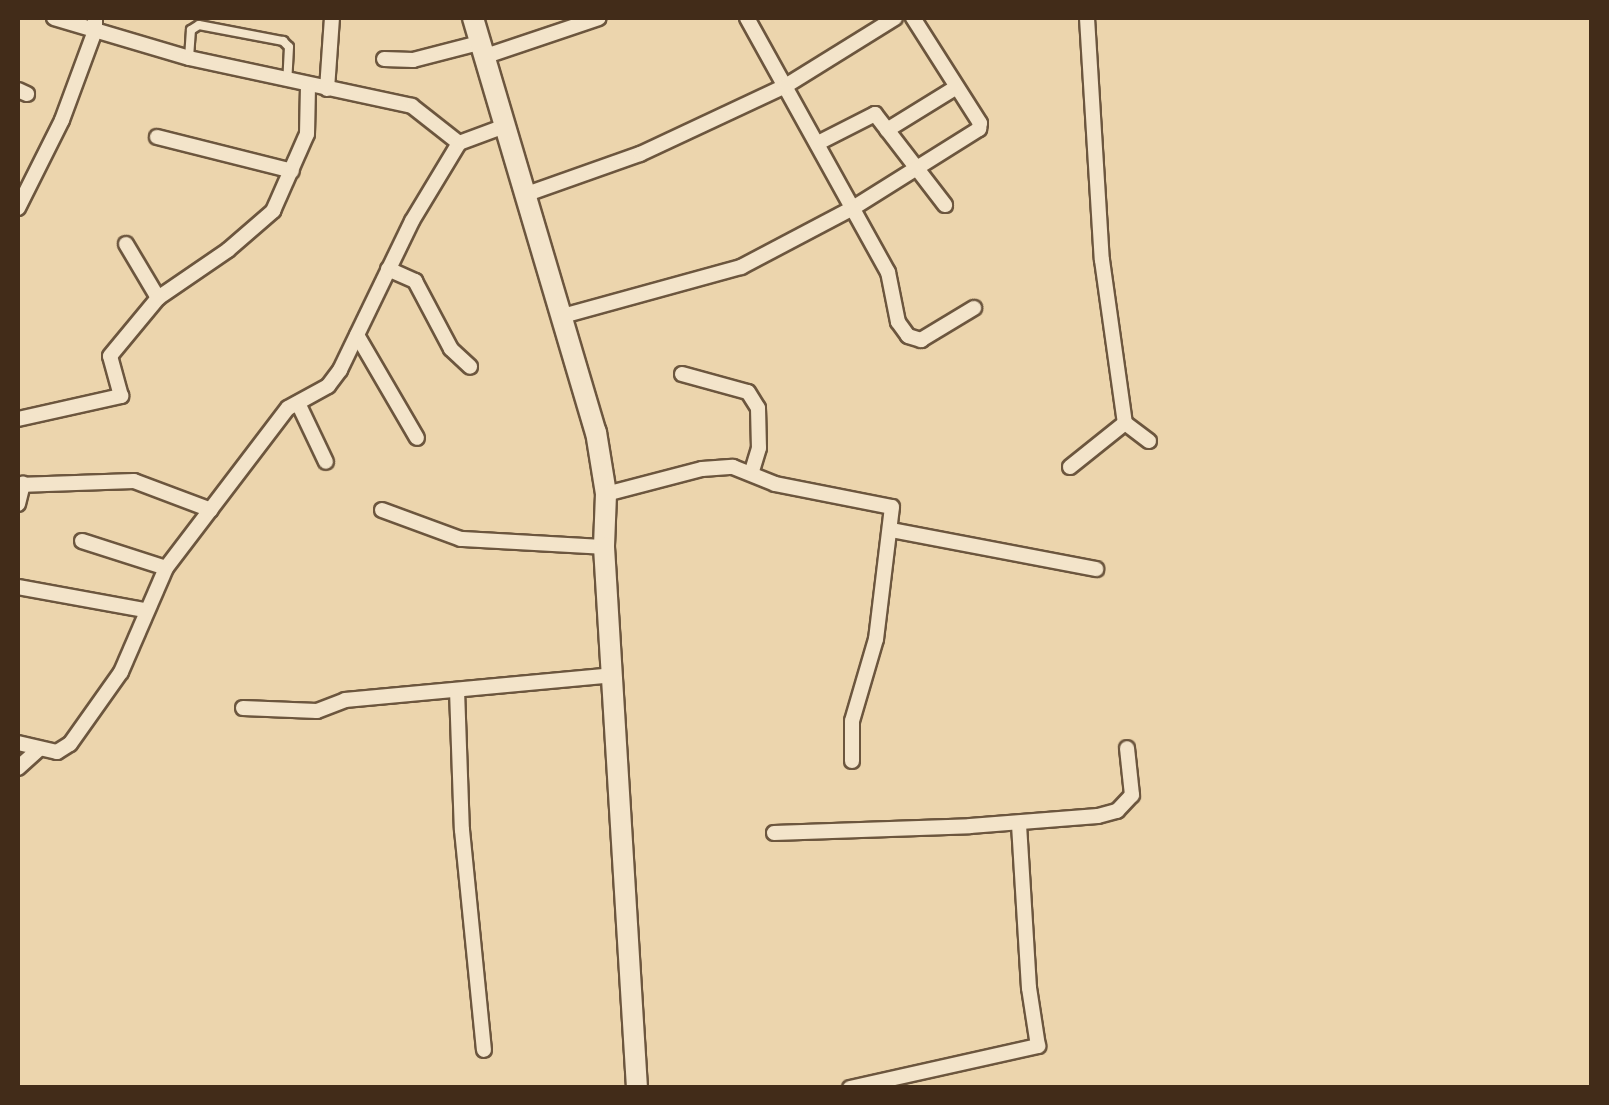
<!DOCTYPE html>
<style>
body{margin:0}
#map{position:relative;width:1609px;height:1105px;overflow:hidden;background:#ecd5ad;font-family:"Old Standard TT",serif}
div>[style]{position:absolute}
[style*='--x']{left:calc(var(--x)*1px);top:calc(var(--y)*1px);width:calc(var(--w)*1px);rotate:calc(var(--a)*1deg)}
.roads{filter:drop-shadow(2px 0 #6c563e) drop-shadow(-2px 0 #6c563e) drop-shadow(0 2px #6c563e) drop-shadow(0 -2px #6c563e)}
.service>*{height:8px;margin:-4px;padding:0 4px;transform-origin:4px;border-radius:4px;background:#f3e4ca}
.minor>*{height:14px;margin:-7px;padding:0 7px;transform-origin:7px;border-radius:7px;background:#f3e4ca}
.secondary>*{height:20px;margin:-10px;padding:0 10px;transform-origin:10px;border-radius:10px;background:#f3e4ca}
span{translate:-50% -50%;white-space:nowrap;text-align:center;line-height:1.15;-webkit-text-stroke:8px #f3e4ca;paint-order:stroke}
.frame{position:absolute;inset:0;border:20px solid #422c19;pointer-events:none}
</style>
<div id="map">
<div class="roads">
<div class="service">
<div style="--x:189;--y:58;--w:28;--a:-86"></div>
<div style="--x:191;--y:30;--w:9;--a:-32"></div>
<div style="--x:199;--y:25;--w:86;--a:10.8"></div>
<div style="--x:283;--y:41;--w:8;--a:45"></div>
<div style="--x:289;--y:47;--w:34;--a:93"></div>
</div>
<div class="minor">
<div style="--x:54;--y:18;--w:141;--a:16.5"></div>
<div style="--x:189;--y:58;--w:228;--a:12.1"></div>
<div style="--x:412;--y:106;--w:60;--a:38.2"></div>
<div style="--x:747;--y:18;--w:291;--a:61"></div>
<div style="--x:888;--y:272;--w:51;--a:78.7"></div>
<div style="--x:898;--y:322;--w:17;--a:54"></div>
<div style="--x:908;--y:336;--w:14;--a:17"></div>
<div style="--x:921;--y:340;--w:62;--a:-31.1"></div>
<div style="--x:1087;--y:18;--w:242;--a:86.5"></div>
<div style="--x:1102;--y:260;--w:165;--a:82"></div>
<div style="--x:1125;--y:423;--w:30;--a:37"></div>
<div style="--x:483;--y:57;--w:122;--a:-18.6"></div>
<div style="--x:384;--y:59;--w:29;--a:2"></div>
<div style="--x:413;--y:60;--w:68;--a:-14.4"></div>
<div style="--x:327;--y:89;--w:71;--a:-86"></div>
<div style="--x:18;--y:90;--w:10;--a:24"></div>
<div style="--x:887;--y:130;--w:80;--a:-31.7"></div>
<div style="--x:157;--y:137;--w:139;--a:14.1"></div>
<div style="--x:818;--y:143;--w:64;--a:-27"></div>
<div style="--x:875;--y:114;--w:115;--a:52.4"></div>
<div style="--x:524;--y:195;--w:123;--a:-19.5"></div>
<div style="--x:640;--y:154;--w:162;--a:-25.1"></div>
<div style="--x:787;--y:85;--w:127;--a:-31.8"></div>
<div style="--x:18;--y:208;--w:98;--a:-63.4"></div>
<div style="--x:62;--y:120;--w:95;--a:-69.7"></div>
<div style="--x:95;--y:31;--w:13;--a:-90"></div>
<div style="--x:126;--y:244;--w:63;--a:59.3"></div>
<div style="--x:388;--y:269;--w:30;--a:24"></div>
<div style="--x:415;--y:281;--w:77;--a:62.1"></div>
<div style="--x:451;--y:349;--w:26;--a:43"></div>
<div style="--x:563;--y:316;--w:185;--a:-15.4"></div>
<div style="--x:741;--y:267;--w:127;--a:-27.8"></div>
<div style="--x:853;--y:208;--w:149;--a:-32.1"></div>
<div style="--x:979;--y:129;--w:6;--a:-81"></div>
<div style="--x:980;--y:123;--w:125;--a:-122.5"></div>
<div style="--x:357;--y:335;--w:119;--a:59.8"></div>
<div style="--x:682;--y:374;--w:68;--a:15.3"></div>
<div style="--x:748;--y:392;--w:19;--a:58"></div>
<div style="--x:758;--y:408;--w:40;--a:88.6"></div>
<div style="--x:759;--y:448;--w:24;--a:107"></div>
<div style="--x:298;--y:403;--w:65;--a:64.6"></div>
<div style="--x:18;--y:419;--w:106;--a:-12.6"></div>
<div style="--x:121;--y:396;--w:41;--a:-105.4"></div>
<div style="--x:110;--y:356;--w:75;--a:-50.4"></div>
<div style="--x:158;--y:298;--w:85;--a:-34.4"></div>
<div style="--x:228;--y:250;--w:60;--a:-40.9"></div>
<div style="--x:273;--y:211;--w:84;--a:-66.2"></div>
<div style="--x:307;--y:134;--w:49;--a:-88.8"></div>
<div style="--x:1070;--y:467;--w:70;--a:-38.7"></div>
<div style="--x:18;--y:485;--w:116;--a:-2"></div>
<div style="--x:134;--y:481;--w:82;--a:20.6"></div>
<div style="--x:606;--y:494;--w:99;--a:-14.6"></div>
<div style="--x:702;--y:469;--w:31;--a:-4"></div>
<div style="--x:733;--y:467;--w:45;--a:22"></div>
<div style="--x:775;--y:484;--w:119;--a:11.1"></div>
<div style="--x:892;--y:507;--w:133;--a:96.9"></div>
<div style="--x:876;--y:639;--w:85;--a:106.3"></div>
<div style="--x:852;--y:721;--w:40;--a:90"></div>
<div style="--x:18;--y:504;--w:21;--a:-76"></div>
<div style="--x:382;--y:510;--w:84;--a:20.2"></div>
<div style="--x:461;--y:539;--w:143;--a:3.2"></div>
<div style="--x:891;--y:530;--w:209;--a:10.8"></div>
<div style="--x:82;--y:541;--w:88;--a:17.8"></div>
<div style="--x:18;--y:587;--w:129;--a:10.3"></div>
<div style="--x:457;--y:690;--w:140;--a:88"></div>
<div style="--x:462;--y:830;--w:221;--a:84.3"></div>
<div style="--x:243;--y:708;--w:74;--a:2.3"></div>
<div style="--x:317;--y:711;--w:30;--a:-21"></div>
<div style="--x:345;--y:700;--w:268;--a:-5.3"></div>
<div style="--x:18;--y:743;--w:40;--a:13"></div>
<div style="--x:57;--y:752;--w:15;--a:-32"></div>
<div style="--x:70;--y:744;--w:88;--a:-54.7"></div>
<div style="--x:121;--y:672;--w:113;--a:-66.6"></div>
<div style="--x:166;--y:568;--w:201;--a:-52.7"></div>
<div style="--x:288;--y:408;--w:46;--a:-28.8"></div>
<div style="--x:328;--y:386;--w:20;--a:-53"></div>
<div style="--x:340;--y:370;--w:165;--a:-64.2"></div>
<div style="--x:412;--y:221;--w:91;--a:-58.9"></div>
<div style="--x:459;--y:143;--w:46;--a:-20.4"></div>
<div style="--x:18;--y:768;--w:28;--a:-42"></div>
<div style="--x:774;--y:833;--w:196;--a:-2"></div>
<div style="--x:970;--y:826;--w:128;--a:-4.5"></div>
<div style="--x:1098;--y:816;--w:20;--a:-15"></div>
<div style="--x:1117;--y:811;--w:22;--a:-47"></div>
<div style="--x:1132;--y:795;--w:47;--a:-96.1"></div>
<div style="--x:850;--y:1088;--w:193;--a:-12.6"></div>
<div style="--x:1038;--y:1046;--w:59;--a:-98.8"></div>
<div style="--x:1029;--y:988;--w:165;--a:-93.5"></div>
</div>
<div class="secondary">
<div style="--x:473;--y:18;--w:432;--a:73.5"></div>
<div style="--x:596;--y:432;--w:63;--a:80.8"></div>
<div style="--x:606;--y:494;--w:53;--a:92.2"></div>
<div style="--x:604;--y:547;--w:542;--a:86.51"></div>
</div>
</div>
<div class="frame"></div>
</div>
